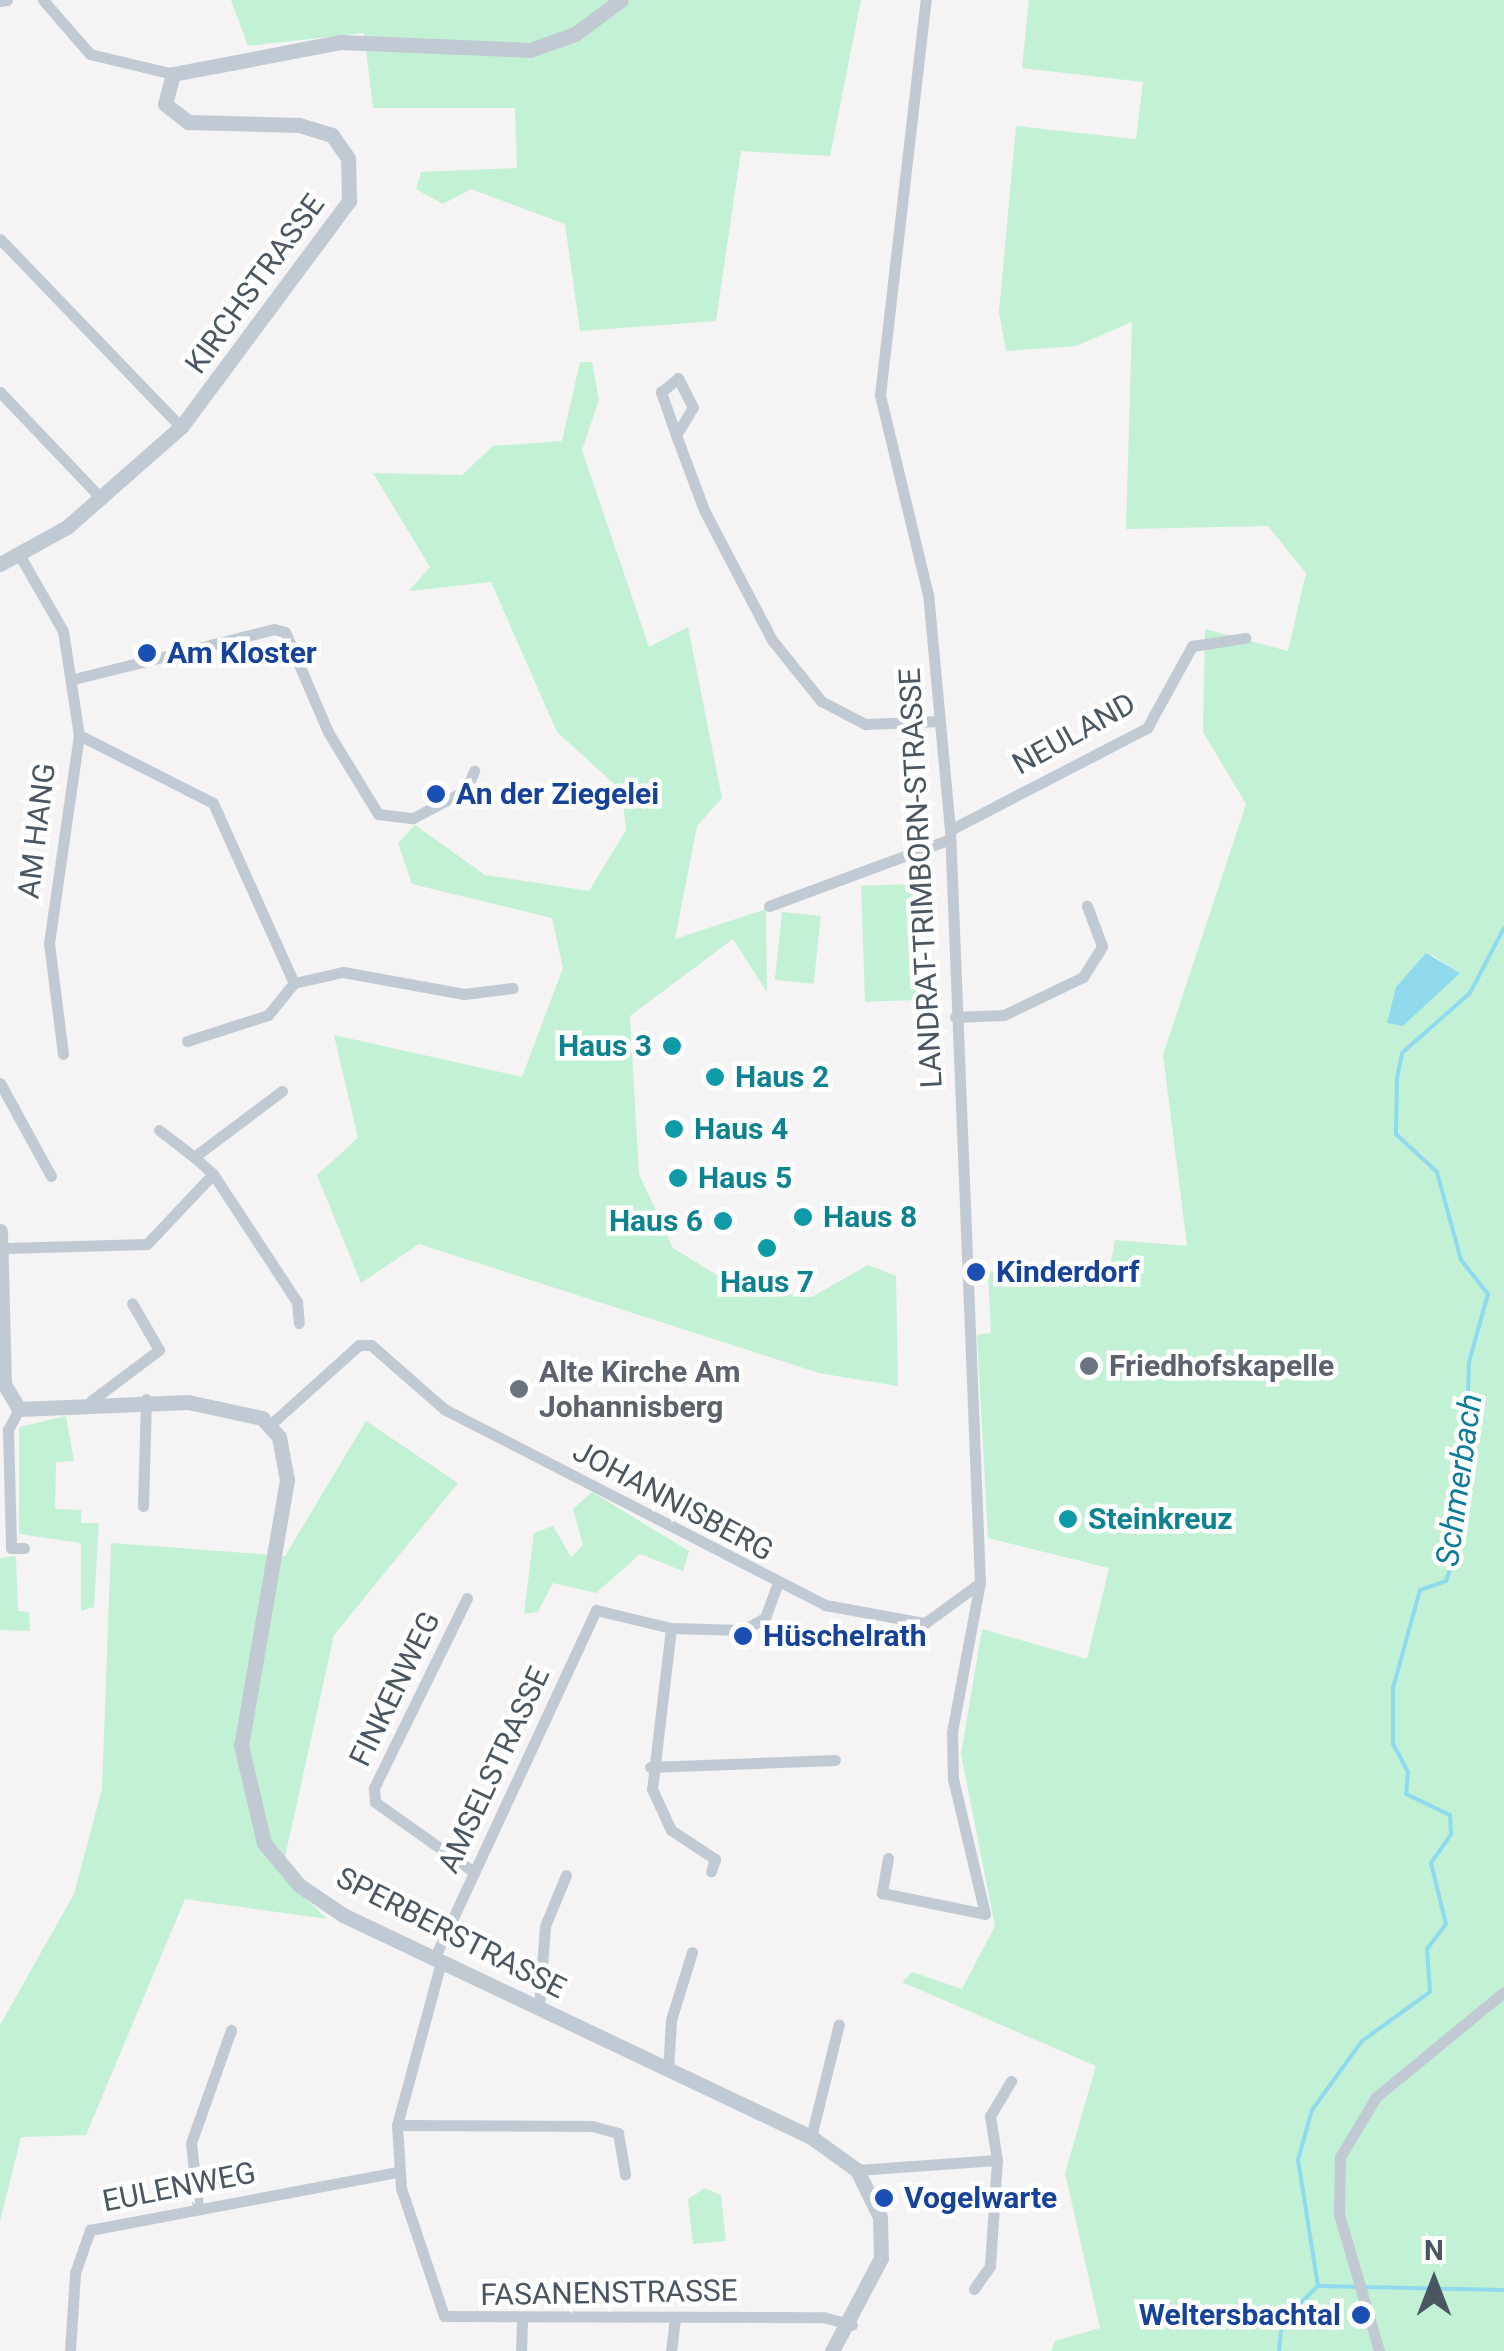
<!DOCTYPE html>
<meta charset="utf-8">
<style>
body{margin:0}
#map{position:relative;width:1504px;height:2351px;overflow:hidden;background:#f5f3f3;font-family:Roboto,sans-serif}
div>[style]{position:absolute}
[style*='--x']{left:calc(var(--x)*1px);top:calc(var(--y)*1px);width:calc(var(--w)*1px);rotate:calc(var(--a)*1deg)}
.green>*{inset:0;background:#c3f1d5;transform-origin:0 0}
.water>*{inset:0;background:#90daee}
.stream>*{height:4px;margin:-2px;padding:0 2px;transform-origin:2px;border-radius:2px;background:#90daee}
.minor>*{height:11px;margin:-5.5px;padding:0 5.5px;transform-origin:5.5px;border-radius:5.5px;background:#c1cad2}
.tertiary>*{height:15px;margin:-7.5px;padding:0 7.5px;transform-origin:7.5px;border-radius:7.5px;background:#c1cad2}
.dots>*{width:28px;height:28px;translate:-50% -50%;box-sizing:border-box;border:5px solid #fff;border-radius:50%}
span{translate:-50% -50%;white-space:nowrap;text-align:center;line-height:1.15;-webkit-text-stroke:9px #fff;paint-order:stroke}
.street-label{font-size:30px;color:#4a5661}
.transit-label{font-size:30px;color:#164399;font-weight:700}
.left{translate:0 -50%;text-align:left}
.right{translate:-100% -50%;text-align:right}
.culture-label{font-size:30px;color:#0d838f;font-weight:700}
.worship-label{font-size:30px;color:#5b616d;font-weight:700}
.water-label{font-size:32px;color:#0c7c9b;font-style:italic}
.north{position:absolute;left:1384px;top:2231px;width:100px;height:100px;-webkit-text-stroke:8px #fff;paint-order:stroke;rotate:0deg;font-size:28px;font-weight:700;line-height:40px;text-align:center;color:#4a5661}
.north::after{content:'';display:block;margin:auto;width:35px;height:45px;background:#4a5661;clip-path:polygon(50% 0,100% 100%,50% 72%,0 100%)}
</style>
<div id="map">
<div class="green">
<div style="clip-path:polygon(231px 0,861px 0,830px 156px,741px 151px,716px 321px,580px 331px,565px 224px,471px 189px,443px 204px,416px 189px,421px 172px,517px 168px,515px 108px,373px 108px,364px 33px,248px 46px)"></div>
<div style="clip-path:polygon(evenodd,1029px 0,1504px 0,1504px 2351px,1051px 2351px,1055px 2341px,1100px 2328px,1065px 2173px,1096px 2066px,902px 1982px,912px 1972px,962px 1989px,995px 1926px,961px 1754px,982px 1629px,1087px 1659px,1109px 1568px,988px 1538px,977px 1335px,991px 1333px,988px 1271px,1107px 1283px,1115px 1240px,1187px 1246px,1163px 1055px,1246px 804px,1203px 732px,1205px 629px,1288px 651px,1306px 573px,1268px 526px,1126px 529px,1132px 322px,1076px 346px,1006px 351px,999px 312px,1016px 126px,1136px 139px,1143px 82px,1022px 68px,1029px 0,1432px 955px,1460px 973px,1404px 1018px,1432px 955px)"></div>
<div style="clip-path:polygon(580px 362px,592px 362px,599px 400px,582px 450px,649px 647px,688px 627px,722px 798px,697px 826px,675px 939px,766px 909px,767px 992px,733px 939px,630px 1016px,639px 1174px,673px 1248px,738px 1288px,812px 1297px,868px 1265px,896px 1276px,898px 1386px,819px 1373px,419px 1244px,361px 1283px,317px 1175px,358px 1138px,334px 1035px,522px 1077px,563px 968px,552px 918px,412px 884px,398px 843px,415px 825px,485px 875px,589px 891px,626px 830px,622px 791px,557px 732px,491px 582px,409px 591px,430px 567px,373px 473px,462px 475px,493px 446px,562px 441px)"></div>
<div style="left:912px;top:884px;width:116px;height:51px;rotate:88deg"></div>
<div style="left:782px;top:912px;width:39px;height:68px;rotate:6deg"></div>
<div style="clip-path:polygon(66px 1416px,74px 1461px,56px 1462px,55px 1509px,81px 1510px,81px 1523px,99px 1523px,94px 1607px,81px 1611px,81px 1543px,19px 1534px,19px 1427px)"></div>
<div style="clip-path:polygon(366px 1421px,458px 1483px,334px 1635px,281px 1875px,327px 1919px,185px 1899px,86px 2135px,21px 2137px,0 2221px,0 2025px,74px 1894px,102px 1789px,111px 1543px,285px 1556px)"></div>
<div style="clip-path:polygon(592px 1492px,689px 1551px,683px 1571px,640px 1554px,596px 1593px,553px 1583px,538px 1612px,524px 1614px,534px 1533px,553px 1526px,571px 1557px,583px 1545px,573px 1509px)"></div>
<div style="clip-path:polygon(16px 1556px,18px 1611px,29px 1612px,30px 1631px,0 1630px,0 1558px)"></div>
<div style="clip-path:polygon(705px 2188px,721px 2195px,726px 2241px,693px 2244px,688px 2199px)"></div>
</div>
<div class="water">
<div style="clip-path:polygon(1426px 953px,1460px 973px,1403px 1026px,1387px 1023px,1396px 987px)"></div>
</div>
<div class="stream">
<div style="--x:1318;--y:2286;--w:128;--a:-99"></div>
<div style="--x:1298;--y:2160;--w:52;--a:-74.4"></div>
<div style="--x:1312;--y:2110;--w:85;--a:-54.1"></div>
<div style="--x:1362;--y:2041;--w:84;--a:-35.8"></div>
<div style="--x:1430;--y:1992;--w:43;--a:-94"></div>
<div style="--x:1427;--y:1949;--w:31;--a:-53"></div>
<div style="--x:1446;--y:1924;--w:63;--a:-103.8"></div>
<div style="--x:1431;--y:1863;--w:35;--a:-55"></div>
<div style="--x:1451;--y:1834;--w:19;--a:-93"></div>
<div style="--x:1450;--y:1815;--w:49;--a:-154.5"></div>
<div style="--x:1406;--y:1794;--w:22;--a:-85"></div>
<div style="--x:1408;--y:1772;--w:32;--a:-118"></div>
<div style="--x:1393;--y:1744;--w:56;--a:-90"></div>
<div style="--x:1393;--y:1688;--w:102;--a:-74.6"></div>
<div style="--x:1420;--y:1590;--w:28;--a:-19"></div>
<div style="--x:1446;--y:1581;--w:18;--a:-71"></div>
<div style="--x:1452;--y:1564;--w:52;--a:-93.3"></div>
<div style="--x:1449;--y:1512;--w:54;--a:-71.6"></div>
<div style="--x:1466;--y:1461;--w:99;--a:-88.3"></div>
<div style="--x:1469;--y:1362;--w:71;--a:-74.4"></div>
<div style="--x:1488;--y:1294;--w:43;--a:-128.5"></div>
<div style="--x:1461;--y:1260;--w:91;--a:-105.3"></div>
<div style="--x:1437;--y:1172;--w:56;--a:-137.2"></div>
<div style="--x:1396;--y:1134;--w:55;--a:-89"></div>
<div style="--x:1397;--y:1079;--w:26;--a:-79"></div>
<div style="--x:1402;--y:1053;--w:91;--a:-41.4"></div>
<div style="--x:1470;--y:993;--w:73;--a:-62.4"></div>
<div style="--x:1279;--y:2351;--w:30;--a:-84"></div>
<div style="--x:1282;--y:2321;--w:50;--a:-44.2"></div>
<div style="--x:1318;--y:2286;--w:186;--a:1.2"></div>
</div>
<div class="minor">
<div style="--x:43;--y:0;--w:72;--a:49"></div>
<div style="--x:90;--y:54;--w:85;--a:13.5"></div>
<div style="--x:0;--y:1;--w:7;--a:-8"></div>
<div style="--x:0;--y:239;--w:261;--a:46.1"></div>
<div style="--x:0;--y:392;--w:148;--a:46.4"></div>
<div style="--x:676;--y:435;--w:46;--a:-109.2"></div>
<div style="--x:661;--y:392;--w:22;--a:-39"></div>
<div style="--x:678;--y:378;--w:33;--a:63"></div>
<div style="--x:693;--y:407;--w:33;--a:121"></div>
<div style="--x:676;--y:435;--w:80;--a:69.5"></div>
<div style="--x:704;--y:510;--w:147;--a:62.4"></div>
<div style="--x:772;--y:640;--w:78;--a:51.2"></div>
<div style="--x:821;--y:701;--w:50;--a:27.6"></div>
<div style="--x:865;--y:724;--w:75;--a:-2.3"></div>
<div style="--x:20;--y:556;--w:86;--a:60.2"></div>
<div style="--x:63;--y:631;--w:105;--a:81.3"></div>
<div style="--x:79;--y:735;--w:150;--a:26.9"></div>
<div style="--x:213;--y:803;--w:197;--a:65.8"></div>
<div style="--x:294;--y:983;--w:41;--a:129.1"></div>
<div style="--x:268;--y:1015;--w:85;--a:162.2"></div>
<div style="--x:74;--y:679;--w:206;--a:-14"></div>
<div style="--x:274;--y:629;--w:11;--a:15"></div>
<div style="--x:285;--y:632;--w:109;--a:66.7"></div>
<div style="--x:328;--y:732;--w:96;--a:58.6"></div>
<div style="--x:378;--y:814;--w:35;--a:7"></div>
<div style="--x:413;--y:818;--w:60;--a:-27.8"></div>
<div style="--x:466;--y:790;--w:21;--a:-67"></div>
<div style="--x:950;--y:830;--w:222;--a:-27.4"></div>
<div style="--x:1147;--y:728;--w:94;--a:-61.2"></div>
<div style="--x:1192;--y:646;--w:54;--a:-8.6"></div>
<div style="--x:769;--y:906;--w:193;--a:-20.3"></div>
<div style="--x:294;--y:983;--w:50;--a:-12.7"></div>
<div style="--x:343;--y:972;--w:123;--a:10.3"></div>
<div style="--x:464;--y:994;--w:49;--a:-7"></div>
<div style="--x:955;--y:1017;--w:49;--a:-2.3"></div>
<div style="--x:1004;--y:1015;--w:88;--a:-25.7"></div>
<div style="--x:1083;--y:977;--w:36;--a:-58"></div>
<div style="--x:1102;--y:946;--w:43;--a:-110.6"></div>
<div style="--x:63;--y:1054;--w:112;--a:-97.2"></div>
<div style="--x:49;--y:943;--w:210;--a:-81.8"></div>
<div style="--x:0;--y:1083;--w:106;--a:61.3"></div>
<div style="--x:159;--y:1130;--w:44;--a:37.6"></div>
<div style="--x:213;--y:1174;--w:153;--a:56.7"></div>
<div style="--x:297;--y:1302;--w:21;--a:85"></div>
<div style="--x:6;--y:1248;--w:141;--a:-1.6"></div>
<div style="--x:147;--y:1244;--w:96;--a:-46.7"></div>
<div style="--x:213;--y:1174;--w:25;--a:-138"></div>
<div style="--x:194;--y:1157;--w:110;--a:-36.9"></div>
<div style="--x:91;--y:1401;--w:85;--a:-36.9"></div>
<div style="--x:159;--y:1350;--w:54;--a:-119.9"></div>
<div style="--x:19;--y:1409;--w:24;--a:118"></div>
<div style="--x:8;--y:1430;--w:118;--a:88.5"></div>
<div style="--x:11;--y:1548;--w:13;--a:0"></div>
<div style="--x:271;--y:1424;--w:118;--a:-41.9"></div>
<div style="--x:359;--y:1345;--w:12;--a:0"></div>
<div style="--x:371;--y:1345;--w:97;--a:41.2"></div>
<div style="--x:444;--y:1409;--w:428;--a:27.2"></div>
<div style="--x:825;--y:1605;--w:102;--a:10.2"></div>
<div style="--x:925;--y:1623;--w:68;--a:-36"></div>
<div style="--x:143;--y:1506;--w:107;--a:-88.4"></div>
<div style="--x:467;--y:1598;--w:212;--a:116.1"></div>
<div style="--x:374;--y:1788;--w:14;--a:86"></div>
<div style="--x:375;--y:1802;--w:121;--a:35.3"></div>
<div style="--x:671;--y:1628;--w:162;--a:96.7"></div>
<div style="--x:652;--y:1789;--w:45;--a:65.1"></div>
<div style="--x:671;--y:1830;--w:53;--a:33.4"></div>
<div style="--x:715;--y:1859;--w:13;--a:108"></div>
<div style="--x:650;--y:1767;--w:185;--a:-2.2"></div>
<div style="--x:888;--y:1858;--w:36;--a:100"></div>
<div style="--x:882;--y:1893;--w:105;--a:11.5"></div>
<div style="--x:985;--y:1914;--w:139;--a:-103.3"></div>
<div style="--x:953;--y:1779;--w:47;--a:-91.2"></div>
<div style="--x:952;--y:1732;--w:152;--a:-79.4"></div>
<div style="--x:980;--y:1583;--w:754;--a:-92.28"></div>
<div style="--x:950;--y:830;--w:236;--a:-95.3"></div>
<div style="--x:928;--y:595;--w:206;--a:-103.5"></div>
<div style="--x:880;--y:395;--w:398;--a:-83.4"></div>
<div style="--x:434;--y:1959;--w:385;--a:-65.1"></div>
<div style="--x:596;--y:1610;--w:77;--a:13.5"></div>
<div style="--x:671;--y:1628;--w:72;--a:1.6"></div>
<div style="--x:743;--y:1630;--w:25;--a:-29"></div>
<div style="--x:765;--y:1618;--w:37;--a:-70"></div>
<div style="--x:441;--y:1962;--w:169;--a:105.1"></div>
<div style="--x:397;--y:2125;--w:63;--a:86.4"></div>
<div style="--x:401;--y:2188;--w:135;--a:71.4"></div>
<div style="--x:444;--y:2316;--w:379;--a:0.2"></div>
<div style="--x:823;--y:2317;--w:30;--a:15"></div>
<div style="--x:539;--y:2008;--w:82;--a:-85.8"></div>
<div style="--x:545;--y:1926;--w:55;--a:-67.6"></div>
<div style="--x:668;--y:2071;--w:51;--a:-86.6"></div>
<div style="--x:671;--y:2020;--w:71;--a:-72.8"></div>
<div style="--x:397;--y:2125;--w:195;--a:0.3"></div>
<div style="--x:592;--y:2126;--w:27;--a:15"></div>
<div style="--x:618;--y:2133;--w:42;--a:80.3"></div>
<div style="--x:811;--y:2137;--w:116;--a:-76.1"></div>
<div style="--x:997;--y:2160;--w:45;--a:-99"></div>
<div style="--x:990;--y:2116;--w:41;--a:-59"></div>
<div style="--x:857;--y:2170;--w:140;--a:-4.1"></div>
<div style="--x:997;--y:2160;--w:106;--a:93.8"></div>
<div style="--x:990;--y:2266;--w:28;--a:125"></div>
<div style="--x:198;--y:2208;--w:65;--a:-96.1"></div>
<div style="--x:191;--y:2143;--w:120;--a:-70.5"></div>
<div style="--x:70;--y:2351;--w:78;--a:-86.3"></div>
<div style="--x:75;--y:2273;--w:46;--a:-70.8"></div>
<div style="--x:90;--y:2230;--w:313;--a:-10.7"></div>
<div style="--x:521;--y:2351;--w:31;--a:-88"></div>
<div style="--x:671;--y:2351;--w:34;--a:-83"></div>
<div style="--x:1379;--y:2351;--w:143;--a:-106.3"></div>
<div style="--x:1339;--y:2214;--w:57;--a:-89"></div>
<div style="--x:1340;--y:2157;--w:70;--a:-59"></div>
<div style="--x:1376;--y:2097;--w:166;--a:-39.4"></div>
</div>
<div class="tertiary">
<div style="--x:0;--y:564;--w:77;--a:-28.9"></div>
<div style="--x:67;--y:527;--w:152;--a:-41.3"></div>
<div style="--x:181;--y:427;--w:282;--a:-53.4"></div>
<div style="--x:349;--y:201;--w:43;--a:-91.3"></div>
<div style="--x:348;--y:158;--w:28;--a:-125"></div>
<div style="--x:332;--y:135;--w:34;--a:-163"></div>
<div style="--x:299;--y:125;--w:111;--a:-178.5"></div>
<div style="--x:188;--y:122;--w:29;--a:-142"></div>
<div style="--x:165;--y:104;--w:31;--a:-75"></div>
<div style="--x:173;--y:74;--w:171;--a:-10.8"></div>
<div style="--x:341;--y:42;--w:189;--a:2.4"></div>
<div style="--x:530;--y:50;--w:48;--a:-19.6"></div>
<div style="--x:575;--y:34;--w:57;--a:-36.5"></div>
<div style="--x:0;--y:1231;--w:153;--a:88.5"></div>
<div style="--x:4;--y:1384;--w:29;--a:59"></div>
<div style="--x:19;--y:1409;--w:169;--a:-2.4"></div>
<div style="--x:188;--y:1402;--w:76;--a:12.2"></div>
<div style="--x:262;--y:1418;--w:25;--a:48"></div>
<div style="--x:279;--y:1437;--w:44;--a:79.5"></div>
<div style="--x:287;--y:1480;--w:269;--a:99.8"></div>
<div style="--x:241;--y:1745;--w:101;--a:76.8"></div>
<div style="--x:264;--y:1843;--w:55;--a:50.2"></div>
<div style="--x:299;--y:1885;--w:53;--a:34.3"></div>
<div style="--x:343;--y:1915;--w:518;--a:25.38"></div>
<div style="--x:811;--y:2137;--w:57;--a:35.7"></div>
<div style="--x:857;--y:2170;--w:52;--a:63.9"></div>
<div style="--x:880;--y:2217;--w:41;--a:88.6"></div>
<div style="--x:881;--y:2258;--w:105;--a:117.8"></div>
</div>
<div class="dots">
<div style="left:147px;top:653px;background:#1a4fb4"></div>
<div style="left:436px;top:794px;background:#1a4fb4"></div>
<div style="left:672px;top:1046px;background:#0f9aa8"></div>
<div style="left:715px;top:1077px;background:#0f9aa8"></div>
<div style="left:674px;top:1129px;background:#0f9aa8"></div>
<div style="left:678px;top:1178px;background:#0f9aa8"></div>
<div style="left:803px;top:1217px;background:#0f9aa8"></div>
<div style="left:723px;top:1221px;background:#0f9aa8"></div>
<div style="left:767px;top:1248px;background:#0f9aa8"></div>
<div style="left:976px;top:1272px;background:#1a4fb4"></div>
<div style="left:1089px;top:1366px;background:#6b7280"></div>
<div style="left:519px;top:1389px;background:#6b7280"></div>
<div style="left:1068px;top:1519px;background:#0f9aa8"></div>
<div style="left:743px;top:1636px;background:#1a4fb4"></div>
<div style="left:884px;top:2198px;background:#1a4fb4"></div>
<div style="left:1361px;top:2315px;background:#1a4fb4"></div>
</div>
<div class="street-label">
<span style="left:255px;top:284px;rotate:-54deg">KIRCHSTRASSE</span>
<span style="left:1074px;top:734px;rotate:-29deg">NEULAND</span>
<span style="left:37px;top:831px;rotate:-83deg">AM HANG</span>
<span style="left:921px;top:878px;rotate:-93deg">LANDRAT-TRIMBORN-STRASSE</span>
<span style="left:673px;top:1501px;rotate:28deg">JOHANNISBERG</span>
<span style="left:395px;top:1689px;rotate:-64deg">FINKENWEG</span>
<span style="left:494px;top:1770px;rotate:-65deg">AMSELSTRASSE</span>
<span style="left:451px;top:1933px;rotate:27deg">SPERBERSTRASSE</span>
<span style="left:179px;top:2187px;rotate:-11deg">EULENWEG</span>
<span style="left:609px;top:2293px;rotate:-1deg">FASANENSTRASSE</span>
</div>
<div class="transit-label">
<span class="left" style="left:167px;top:653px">Am Kloster</span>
<span class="left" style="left:456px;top:794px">An der Ziegelei</span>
<span class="left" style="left:996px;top:1272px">Kinderdorf</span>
<span class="left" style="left:763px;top:1636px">Hüschelrath</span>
<span class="left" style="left:904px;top:2198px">Vogelwarte</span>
<span class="right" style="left:1341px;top:2315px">Weltersbachtal</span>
</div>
<div class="culture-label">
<span class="right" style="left:652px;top:1046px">Haus 3</span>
<span class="left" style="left:735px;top:1077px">Haus 2</span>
<span class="left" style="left:694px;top:1129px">Haus 4</span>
<span class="left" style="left:698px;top:1178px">Haus 5</span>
<span class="left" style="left:823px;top:1217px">Haus 8</span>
<span class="right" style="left:703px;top:1221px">Haus 6</span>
<span style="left:767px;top:1282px">Haus 7</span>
<span class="left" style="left:1088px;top:1519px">Steinkreuz</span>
</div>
<div class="worship-label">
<span class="left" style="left:1109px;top:1366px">Friedhofskapelle</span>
<span class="left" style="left:539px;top:1389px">Alte Kirche Am<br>Johannisberg</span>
</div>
<div class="water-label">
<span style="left:1459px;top:1480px;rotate:-82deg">Schmerbach</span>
</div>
<div class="north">N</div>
</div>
